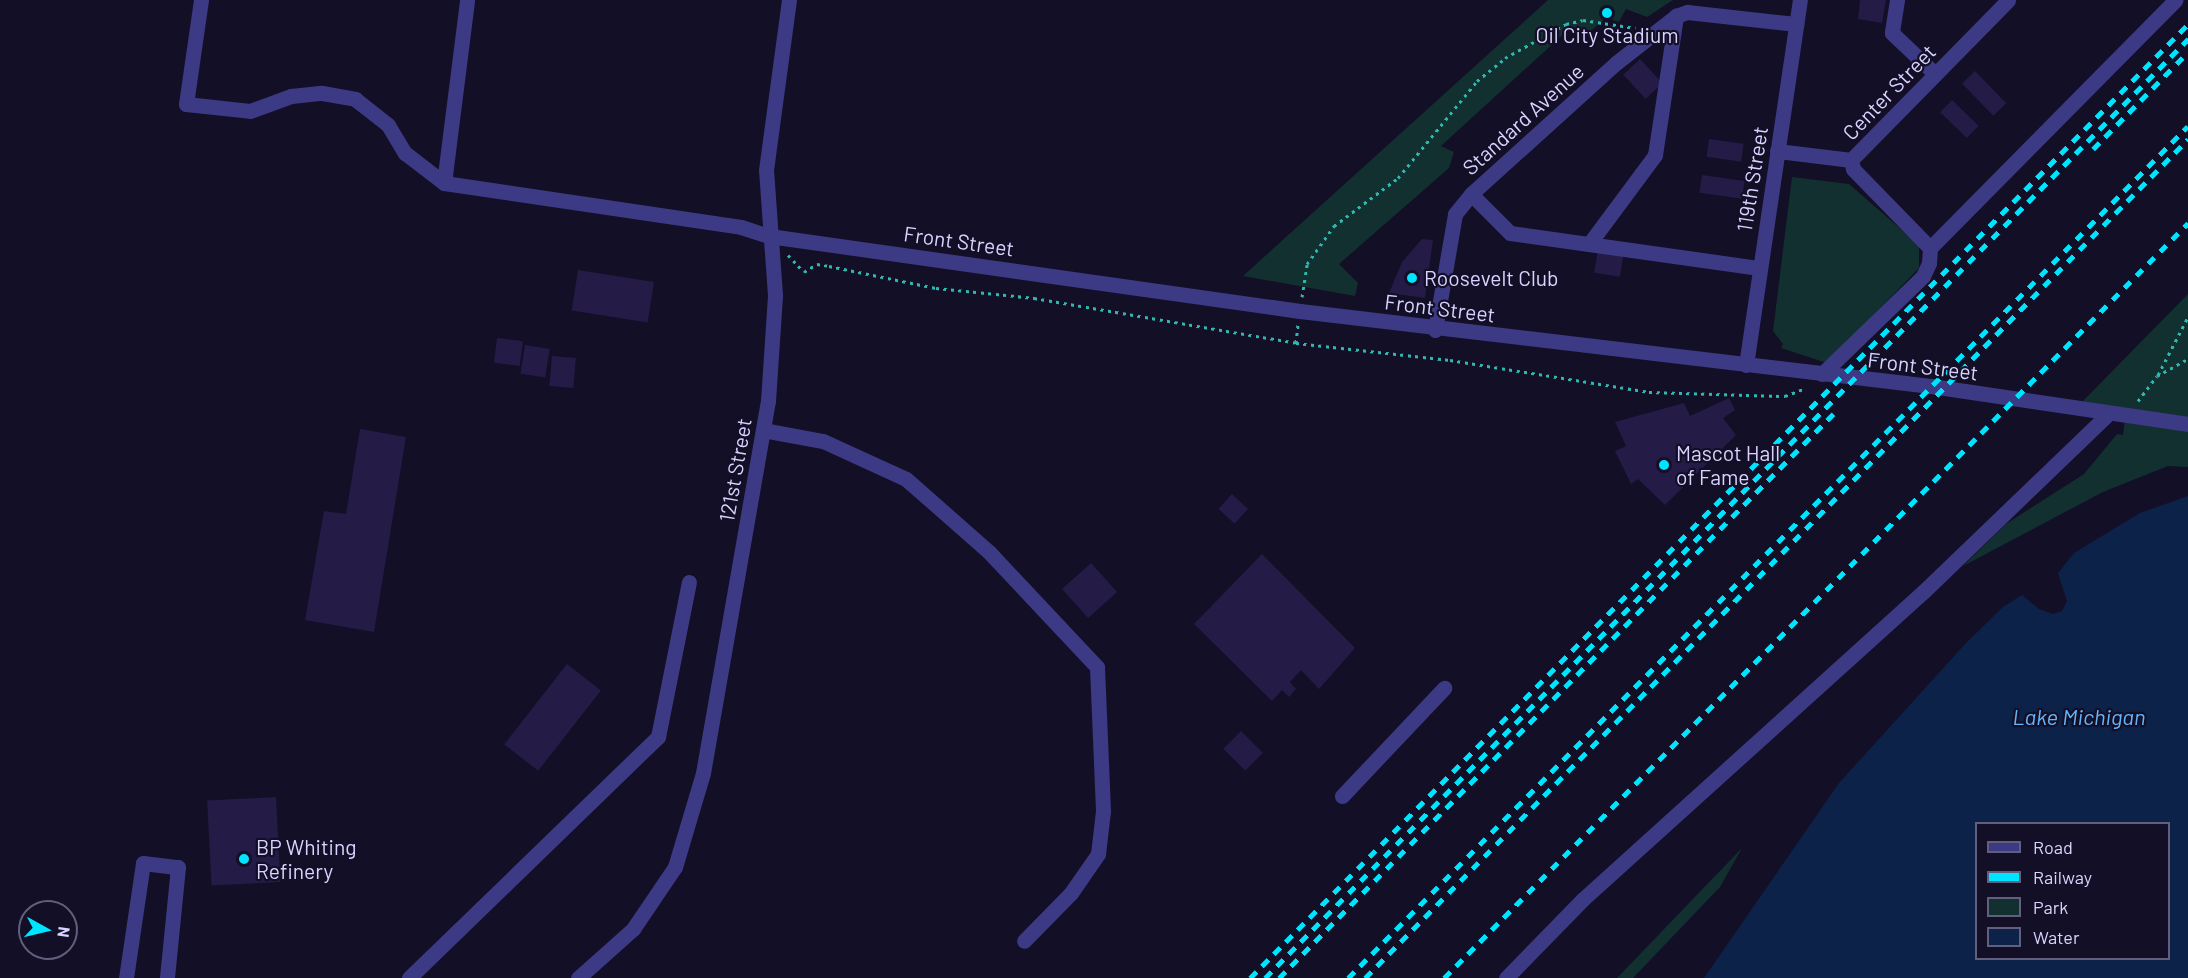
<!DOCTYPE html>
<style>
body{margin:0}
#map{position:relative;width:2188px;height:978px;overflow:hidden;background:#130f26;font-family:Barlow,sans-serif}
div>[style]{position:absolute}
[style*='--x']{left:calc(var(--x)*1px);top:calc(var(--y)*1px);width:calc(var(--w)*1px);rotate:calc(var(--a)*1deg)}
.green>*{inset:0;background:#12302f}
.water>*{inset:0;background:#0c2248}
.building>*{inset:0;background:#241b47;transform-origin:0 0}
.path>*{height:3px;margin-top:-1.5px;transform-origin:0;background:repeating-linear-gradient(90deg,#2fb8b0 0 3px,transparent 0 7.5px)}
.minor>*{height:15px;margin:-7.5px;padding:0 7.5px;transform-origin:7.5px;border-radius:7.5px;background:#3d3a85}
.rail>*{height:4.5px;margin-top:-2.25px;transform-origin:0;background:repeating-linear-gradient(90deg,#00e5ff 0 9px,transparent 0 17px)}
.dots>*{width:16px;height:16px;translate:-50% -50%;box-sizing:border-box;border:3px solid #130f26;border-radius:50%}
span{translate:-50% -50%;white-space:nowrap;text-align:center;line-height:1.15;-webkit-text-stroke:4.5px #130f26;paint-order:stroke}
.poi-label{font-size:21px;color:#d9d4ff}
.left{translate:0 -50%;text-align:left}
.street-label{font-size:21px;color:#d9d4ff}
.water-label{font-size:22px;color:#62b6ff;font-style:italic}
.legend{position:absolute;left:1975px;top:822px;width:195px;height:138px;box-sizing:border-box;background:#130f26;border:2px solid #625e7d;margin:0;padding:8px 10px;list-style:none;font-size:18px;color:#d9d4ff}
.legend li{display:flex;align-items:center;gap:12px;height:30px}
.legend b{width:30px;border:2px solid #625e7d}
.north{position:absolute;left:18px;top:900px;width:60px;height:60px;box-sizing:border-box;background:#130f26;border:2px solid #625e7d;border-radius:50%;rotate:98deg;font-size:16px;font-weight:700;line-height:24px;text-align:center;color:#d9d4ff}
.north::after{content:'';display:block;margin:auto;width:21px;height:27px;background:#00e5ff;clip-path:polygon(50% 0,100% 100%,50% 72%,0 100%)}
</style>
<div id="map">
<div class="green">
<div style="clip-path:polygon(1548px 0,1673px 0,1647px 17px,1626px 9px,1619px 22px,1606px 18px,1586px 35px,1569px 29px,1441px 146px,1454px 152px,1449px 168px,1339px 264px,1358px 283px,1355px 296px,1243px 276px)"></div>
<div style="clip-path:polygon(1792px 177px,1849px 184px,1919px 245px,1919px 268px,1827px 363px,1781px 348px,1783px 344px,1773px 331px)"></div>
<div style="clip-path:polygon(2188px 294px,2188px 467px,2168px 466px,2103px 492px,1963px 566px,2006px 524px,2084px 474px,2117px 434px,2123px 435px,2126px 409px,2081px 403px)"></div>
<div style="clip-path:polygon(1742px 848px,1720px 887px,1633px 978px,1617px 978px)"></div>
</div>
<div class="water">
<div style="clip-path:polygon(evenodd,2188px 496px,2188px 978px,1704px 978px,1839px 783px,1966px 643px,2003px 607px,2022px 595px,2039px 609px,2053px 614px,2062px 611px,2067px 601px,2058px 573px,2074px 553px,2140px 513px,2188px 496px,1976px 824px,2168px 824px,2168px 958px,1976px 958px,1976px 824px)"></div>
</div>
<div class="building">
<div style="clip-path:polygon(1860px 0,1886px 0,1882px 23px,1858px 19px)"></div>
<div style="left:1640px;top:59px;width:33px;height:23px;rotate:47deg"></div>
<div style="left:1975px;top:71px;width:45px;height:18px;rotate:46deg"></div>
<div style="left:1952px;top:100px;width:37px;height:17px;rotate:44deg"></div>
<div style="left:1709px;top:139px;width:35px;height:18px;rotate:8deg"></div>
<div style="left:1702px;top:175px;width:43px;height:18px;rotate:8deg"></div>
<div style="clip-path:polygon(1422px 239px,1433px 240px,1425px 298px,1389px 293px,1402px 262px)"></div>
<div style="left:1598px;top:249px;width:26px;height:24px;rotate:9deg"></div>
<div style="left:578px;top:270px;width:77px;height:41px;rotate:9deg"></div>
<div style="left:497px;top:338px;width:26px;height:25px;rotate:7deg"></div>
<div style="left:525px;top:345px;width:25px;height:29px;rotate:9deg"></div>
<div style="left:552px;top:356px;width:24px;height:30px;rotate:5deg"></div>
<div style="clip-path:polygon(1729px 398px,1735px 410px,1723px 418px,1736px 435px,1665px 505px,1638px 479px,1631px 484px,1615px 451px,1626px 446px,1615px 422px,1684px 403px,1690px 416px)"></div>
<div style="clip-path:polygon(360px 429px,406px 437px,374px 632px,305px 620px,324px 511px,346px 514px)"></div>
<div style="left:1232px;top:494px;width:22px;height:20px;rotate:43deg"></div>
<div style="clip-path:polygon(1262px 554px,1355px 648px,1319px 689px,1301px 670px,1290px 682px,1296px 689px,1289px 697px,1282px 690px,1272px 701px,1194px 624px)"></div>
<div style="left:1091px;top:563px;width:39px;height:39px;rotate:48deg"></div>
<div style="left:567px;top:664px;width:43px;height:102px;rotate:38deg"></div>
<div style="left:1241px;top:731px;width:31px;height:25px;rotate:45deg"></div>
<div style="left:276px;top:797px;width:85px;height:69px;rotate:87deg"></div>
</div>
<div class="path">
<div style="--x:788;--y:255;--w:23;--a:47"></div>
<div style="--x:804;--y:272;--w:15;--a:-32"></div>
<div style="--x:817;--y:264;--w:12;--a:9"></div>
<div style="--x:829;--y:266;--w:109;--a:11.6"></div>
<div style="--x:936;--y:288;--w:99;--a:5.8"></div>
<div style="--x:1034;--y:298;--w:266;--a:9.7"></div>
<div style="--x:1296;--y:343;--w:155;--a:6.3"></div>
<div style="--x:1450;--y:360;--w:202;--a:9.1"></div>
<div style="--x:1649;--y:392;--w:136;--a:1.7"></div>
<div style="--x:1785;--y:396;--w:22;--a:-21"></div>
<div style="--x:1302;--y:297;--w:33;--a:-81"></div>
<div style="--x:1307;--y:264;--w:47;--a:-54.6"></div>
<div style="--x:1334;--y:226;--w:80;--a:-36.9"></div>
<div style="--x:1398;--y:178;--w:125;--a:-50.8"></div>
<div style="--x:1477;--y:81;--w:36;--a:-39"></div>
<div style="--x:1505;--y:58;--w:70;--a:-29.1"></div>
<div style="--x:1566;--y:24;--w:17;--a:-13"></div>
<div style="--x:1583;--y:20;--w:53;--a:8.7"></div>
<div style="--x:1296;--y:343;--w:19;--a:-84"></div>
<div style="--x:2158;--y:375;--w:65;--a:-62.7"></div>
<div style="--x:2138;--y:401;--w:31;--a:-53"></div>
<div style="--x:2157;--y:376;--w:35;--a:-29"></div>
</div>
<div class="minor">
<div style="--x:201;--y:0;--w:105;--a:98.2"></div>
<div style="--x:186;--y:104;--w:64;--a:6.2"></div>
<div style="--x:250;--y:111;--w:44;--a:-20.1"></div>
<div style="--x:291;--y:96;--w:31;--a:-6"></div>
<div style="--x:322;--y:93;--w:34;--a:10"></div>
<div style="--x:355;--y:99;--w:42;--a:38.2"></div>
<div style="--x:388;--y:125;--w:33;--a:59"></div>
<div style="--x:405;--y:153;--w:49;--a:37.6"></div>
<div style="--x:444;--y:183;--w:300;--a:8.4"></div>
<div style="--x:741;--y:227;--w:29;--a:18"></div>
<div style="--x:769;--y:236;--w:536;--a:8.04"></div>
<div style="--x:1300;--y:311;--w:635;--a:6.78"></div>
<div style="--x:1931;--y:386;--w:260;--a:8.4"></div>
<div style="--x:1897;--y:0;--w:33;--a:99"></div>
<div style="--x:1892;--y:33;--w:59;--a:43.6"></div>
<div style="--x:1777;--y:151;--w:75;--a:6.9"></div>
<div style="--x:1851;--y:160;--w:224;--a:-45.5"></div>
<div style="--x:1851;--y:160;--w:9;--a:77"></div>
<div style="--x:1853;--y:169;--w:110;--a:45.7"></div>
<div style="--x:444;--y:183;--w:184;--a:-82.8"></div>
<div style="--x:1471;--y:194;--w:55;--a:45"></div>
<div style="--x:1510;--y:233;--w:252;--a:8"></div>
<div style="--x:1589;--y:244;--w:111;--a:-53.4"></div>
<div style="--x:1655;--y:155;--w:141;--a:-81.4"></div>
<div style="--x:1435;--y:330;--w:118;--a:-80.2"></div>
<div style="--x:1455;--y:214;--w:26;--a:-51"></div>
<div style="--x:1471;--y:194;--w:195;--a:-42.1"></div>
<div style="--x:1616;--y:63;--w:76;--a:-38.1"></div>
<div style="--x:1676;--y:16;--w:12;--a:-20"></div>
<div style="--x:1687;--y:12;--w:110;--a:6.3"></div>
<div style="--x:1746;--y:365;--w:369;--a:-81.6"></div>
<div style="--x:1822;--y:374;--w:141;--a:-44.1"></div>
<div style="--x:1923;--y:276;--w:14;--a:-65"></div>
<div style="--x:1929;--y:263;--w:15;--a:-86"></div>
<div style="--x:1930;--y:248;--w:349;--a:-45.3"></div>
<div style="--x:763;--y:430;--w:61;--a:10.4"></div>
<div style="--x:823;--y:441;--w:91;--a:24.6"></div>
<div style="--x:906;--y:479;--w:111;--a:41.3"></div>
<div style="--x:989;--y:552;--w:158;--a:46.8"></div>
<div style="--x:1097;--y:667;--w:144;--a:87.6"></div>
<div style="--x:1103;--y:811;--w:43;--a:96.6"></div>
<div style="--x:1098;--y:854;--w:47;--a:124.7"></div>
<div style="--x:1071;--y:893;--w:67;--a:134.4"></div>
<div style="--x:1342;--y:796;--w:149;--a:-46.6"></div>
<div style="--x:126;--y:978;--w:116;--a:-81.6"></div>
<div style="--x:143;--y:863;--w:35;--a:7"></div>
<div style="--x:178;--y:867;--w:112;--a:95.7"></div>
<div style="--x:409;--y:978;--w:347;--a:-44.1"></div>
<div style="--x:658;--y:737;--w:158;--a:-78.7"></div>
<div style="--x:578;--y:978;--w:74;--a:-41.7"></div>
<div style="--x:633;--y:929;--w:75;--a:-55.9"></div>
<div style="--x:675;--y:867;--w:98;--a:-73.4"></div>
<div style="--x:703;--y:773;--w:378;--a:-80.1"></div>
<div style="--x:768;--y:401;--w:106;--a:-86.2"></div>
<div style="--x:775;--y:295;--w:125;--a:-94.1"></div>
<div style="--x:766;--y:170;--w:172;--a:-82.3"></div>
<div style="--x:1506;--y:978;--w:109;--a:-45.7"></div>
<div style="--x:1582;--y:900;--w:460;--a:-42.1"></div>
<div style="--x:1923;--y:592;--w:257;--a:-43.9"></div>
</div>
<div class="rail">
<div style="--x:2093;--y:149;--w:136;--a:-45.6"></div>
<div style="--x:1250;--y:978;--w:1338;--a:-45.48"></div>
<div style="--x:1265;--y:978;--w:1317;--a:-45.49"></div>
<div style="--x:1279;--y:978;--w:791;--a:-45.51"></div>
<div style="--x:1348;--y:978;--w:1196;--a:-45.41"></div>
<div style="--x:1365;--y:978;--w:1175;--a:-45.55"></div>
<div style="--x:1444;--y:978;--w:1060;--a:-45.42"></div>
</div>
<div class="dots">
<div style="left:1607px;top:13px;background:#00e5ff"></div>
<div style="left:1412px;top:278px;background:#00e5ff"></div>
<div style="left:1664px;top:465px;background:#00e5ff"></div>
<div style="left:244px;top:859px;background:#00e5ff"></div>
</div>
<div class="poi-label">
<span style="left:1607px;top:35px">Oil City Stadium</span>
<span class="left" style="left:1424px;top:278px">Roosevelt Club</span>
<span class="left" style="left:1676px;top:465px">Mascot Hall<br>of Fame</span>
<span class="left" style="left:256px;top:859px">BP Whiting<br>Refinery</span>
</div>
<div class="street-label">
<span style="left:1889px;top:92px;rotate:-46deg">Center Street</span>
<span style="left:1523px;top:119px;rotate:-42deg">Standard Avenue</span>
<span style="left:1752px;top:179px;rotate:-81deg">119th Street</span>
<span style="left:959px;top:241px;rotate:8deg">Front Street</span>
<span style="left:1440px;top:308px;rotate:7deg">Front Street</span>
<span style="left:1923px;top:366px;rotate:7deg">Front Street</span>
<span style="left:735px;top:470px;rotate:-80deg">121st Street</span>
</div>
<div class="water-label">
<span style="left:2079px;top:717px">Lake Michigan</span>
</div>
<ul class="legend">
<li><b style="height:8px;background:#3d3a85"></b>Road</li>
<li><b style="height:8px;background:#00e5ff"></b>Railway</li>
<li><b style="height:16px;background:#12302f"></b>Park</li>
<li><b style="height:16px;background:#0c2248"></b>Water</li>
</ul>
<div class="north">N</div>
</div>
